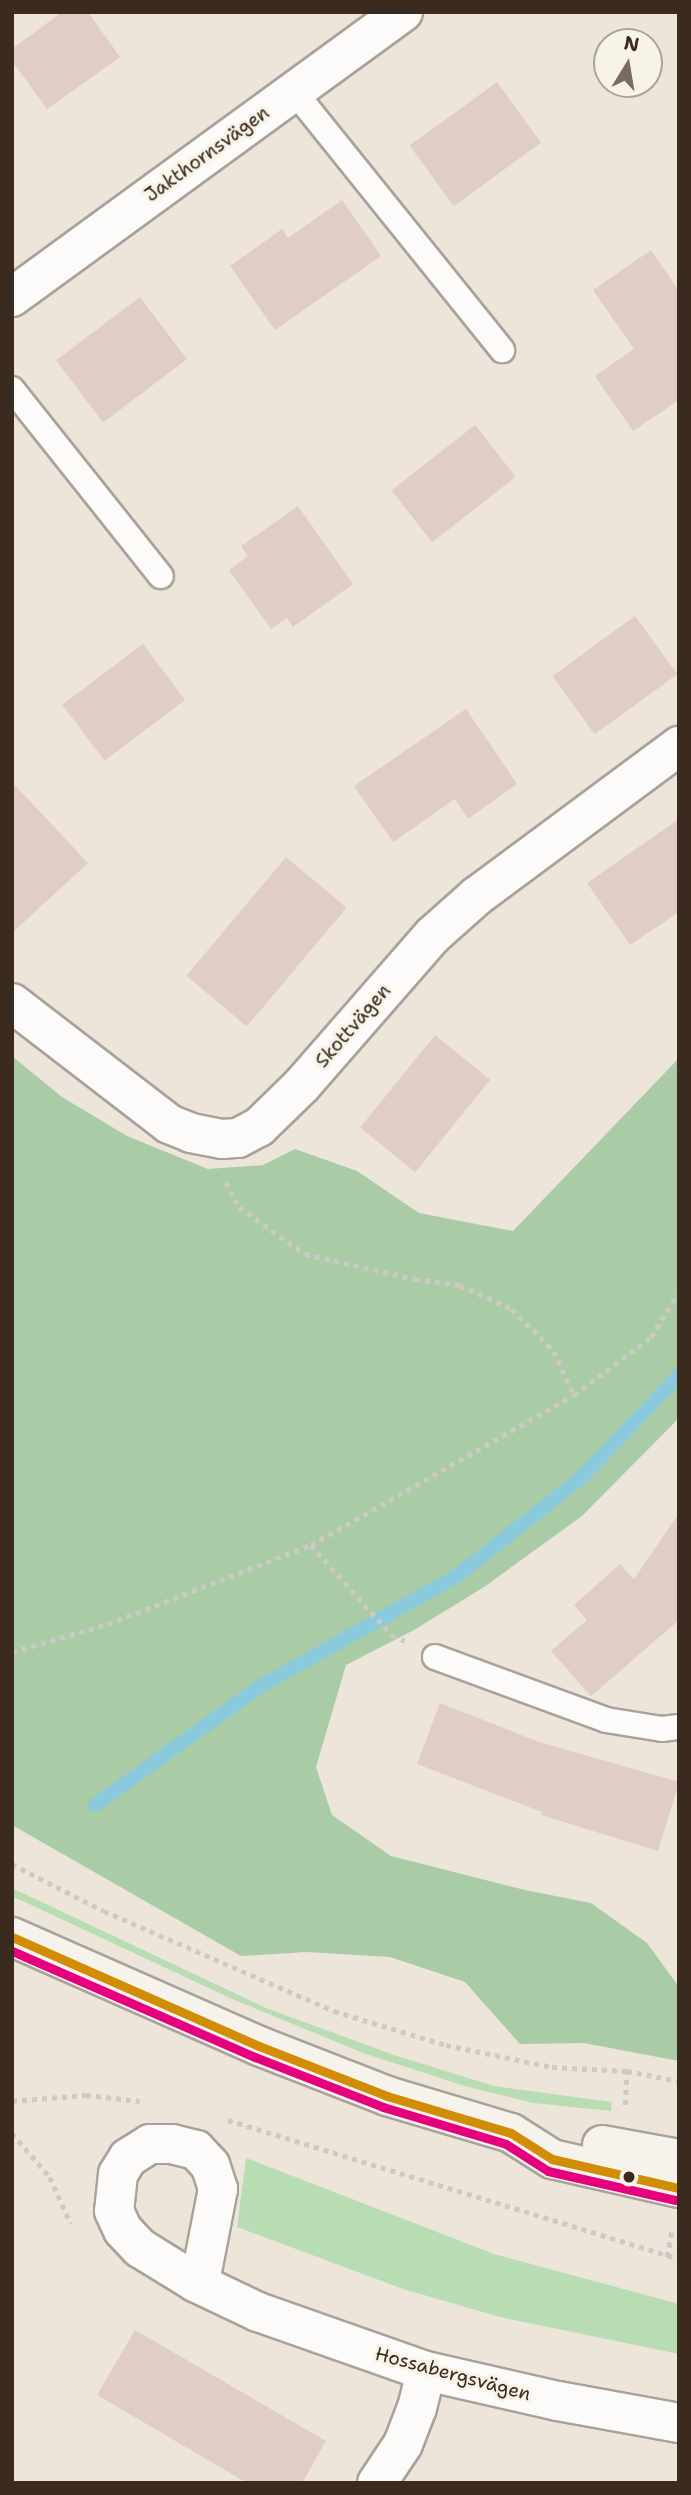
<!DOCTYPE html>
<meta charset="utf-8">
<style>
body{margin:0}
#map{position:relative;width:691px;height:2495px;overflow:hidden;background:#ede5d9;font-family:"Shantell Sans",sans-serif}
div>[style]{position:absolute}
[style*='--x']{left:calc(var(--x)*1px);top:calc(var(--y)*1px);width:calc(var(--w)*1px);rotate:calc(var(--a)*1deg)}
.green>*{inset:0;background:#b8ddb2}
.forest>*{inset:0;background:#a9cca6}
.stream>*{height:14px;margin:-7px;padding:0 7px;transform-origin:7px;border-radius:7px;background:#8acadc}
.building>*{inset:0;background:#e0cdc7;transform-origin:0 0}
.path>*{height:4.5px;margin-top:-2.25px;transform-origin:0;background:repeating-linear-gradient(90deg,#cdc9c5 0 5px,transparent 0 10px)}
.roads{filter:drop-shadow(2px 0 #a9a29a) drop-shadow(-2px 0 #a9a29a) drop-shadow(0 2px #a9a29a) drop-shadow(0 -2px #a9a29a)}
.lane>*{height:24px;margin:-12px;padding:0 12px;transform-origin:12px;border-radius:12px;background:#fcfbf9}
.street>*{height:38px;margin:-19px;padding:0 19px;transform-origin:19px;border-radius:19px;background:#fcfbf9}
.secondary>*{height:38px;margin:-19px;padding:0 19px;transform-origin:19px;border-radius:19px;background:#f6f2ec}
.bus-1>*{height:9px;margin:-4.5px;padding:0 4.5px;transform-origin:4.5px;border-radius:4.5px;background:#d18d06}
.bus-2>*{height:9px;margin:-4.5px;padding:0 4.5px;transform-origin:4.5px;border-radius:4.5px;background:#e5007d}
.dots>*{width:19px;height:19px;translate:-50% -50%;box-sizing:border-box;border:4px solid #f7f3e8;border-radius:50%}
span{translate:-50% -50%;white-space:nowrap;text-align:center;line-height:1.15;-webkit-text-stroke:6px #f7f3e8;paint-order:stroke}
.street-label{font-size:19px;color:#3b2a1e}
.frame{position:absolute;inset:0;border:14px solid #3b2a1e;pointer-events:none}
.north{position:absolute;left:593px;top:28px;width:70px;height:70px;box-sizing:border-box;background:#f7f3e8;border:2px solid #aca397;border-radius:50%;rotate:11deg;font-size:19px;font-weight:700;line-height:28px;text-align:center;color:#3b2a1e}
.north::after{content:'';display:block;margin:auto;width:24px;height:32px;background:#796b5f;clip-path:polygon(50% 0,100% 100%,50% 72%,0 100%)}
</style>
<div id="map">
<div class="green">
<div style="clip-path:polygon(12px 1888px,266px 2008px,394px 2055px,494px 2086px,612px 2102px,611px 2111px,533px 2103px,468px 2087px,363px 2053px,230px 1998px,12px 1896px)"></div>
<div style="clip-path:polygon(246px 2158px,494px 2254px,679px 2304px,679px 2354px,500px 2317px,403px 2289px,237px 2227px)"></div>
</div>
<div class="forest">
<div style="clip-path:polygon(12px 1056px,62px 1097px,127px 1136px,208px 1169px,263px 1165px,295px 1149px,357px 1171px,419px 1213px,513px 1231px,679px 1058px,679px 1418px,582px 1516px,484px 1587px,414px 1630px,346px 1665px,316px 1767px,332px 1815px,391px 1856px,525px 1890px,591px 1903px,647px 1943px,679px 1987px,679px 2061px,584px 2043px,520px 2044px,465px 1982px,390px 1957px,306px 1952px,241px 1956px,12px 1825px)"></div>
</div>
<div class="stream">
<div style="--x:95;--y:1805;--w:202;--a:-35.7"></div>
<div style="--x:259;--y:1687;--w:227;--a:-29.3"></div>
<div style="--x:457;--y:1576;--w:159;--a:-38.4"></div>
<div style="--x:582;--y:1477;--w:141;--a:-46.4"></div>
</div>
<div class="building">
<div style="clip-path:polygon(62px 12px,88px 12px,120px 57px,47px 109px,12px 61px,12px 49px)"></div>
<div style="left:497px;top:82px;width:75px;height:108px;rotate:54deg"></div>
<div style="clip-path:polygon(342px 200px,381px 256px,275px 330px,230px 266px,282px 229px,288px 238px)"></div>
<div style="clip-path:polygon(651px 250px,679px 291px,679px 400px,633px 431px,595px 376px,634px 349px,593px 290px)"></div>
<div style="left:140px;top:297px;width:78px;height:105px;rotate:53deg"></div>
<div style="left:475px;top:425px;width:66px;height:106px;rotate:52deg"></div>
<div style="clip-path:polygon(298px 506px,353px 584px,293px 627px,287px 618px,271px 629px,229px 570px,248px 556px,241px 546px)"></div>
<div style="left:635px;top:616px;width:72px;height:102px;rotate:54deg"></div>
<div style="left:143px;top:644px;width:70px;height:101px;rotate:53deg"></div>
<div style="clip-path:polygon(466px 709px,517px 784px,468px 819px,455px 799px,393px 842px,354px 786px)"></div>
<div style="clip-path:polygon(12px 782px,88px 863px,12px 933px)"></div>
<div style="clip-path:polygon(679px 819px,679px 912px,630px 945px,587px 883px)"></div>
<div style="left:286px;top:857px;width:79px;height:155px;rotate:40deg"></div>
<div style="left:435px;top:1035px;width:71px;height:119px;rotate:39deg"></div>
<div style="clip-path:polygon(679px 1513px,679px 1620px,591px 1696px,551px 1651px,587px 1620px,574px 1605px,620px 1564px,634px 1579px)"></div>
<div style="clip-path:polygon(440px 1703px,539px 1742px,679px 1782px,658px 1851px,541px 1815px,542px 1812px,417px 1764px)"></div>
<div style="clip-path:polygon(135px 2330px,326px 2441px,302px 2483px,247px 2483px,97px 2395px)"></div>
</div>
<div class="path">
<div style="--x:226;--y:1182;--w:28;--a:63"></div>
<div style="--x:239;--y:1207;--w:81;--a:35.5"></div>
<div style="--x:305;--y:1254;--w:113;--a:12.8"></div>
<div style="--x:415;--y:1279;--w:45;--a:7.6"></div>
<div style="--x:460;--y:1285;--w:57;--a:24.8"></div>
<div style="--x:512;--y:1309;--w:59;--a:45"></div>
<div style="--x:554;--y:1351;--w:48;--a:65.6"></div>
<div style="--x:311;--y:1545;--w:121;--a:48"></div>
<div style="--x:392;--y:1635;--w:14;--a:25"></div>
<div style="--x:12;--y:1652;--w:100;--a:-16.3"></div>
<div style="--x:108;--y:1624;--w:218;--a:-21.3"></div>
<div style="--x:311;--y:1545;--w:303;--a:-29.7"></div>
<div style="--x:574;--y:1395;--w:96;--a:-37"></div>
<div style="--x:651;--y:1337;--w:53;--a:-58.1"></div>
<div style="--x:12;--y:1864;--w:103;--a:27.1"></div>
<div style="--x:104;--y:1911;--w:251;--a:23.5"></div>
<div style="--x:334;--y:2011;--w:117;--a:16.9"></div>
<div style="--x:446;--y:2045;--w:108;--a:11.7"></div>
<div style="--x:552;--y:2067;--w:75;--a:3.1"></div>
<div style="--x:627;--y:2071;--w:53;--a:10.9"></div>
<div style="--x:12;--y:2101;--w:74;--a:-4.6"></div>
<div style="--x:86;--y:2095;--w:54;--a:6.3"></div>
<div style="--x:625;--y:2105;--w:34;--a:-87"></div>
<div style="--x:228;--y:2120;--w:472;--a:17.1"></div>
<div style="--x:12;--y:2133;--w:58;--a:49.2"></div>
<div style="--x:50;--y:2177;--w:51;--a:65.9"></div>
<div style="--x:667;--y:2257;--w:27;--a:-80"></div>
</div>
<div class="roads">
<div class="lane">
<div style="--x:293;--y:90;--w:334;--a:51.2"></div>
<div style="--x:12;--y:389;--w:239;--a:51.5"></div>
<div style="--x:435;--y:1657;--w:182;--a:20.2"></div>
<div style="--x:606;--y:1720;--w:57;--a:9.1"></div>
<div style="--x:662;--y:1729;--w:17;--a:-7"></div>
</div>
<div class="street">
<div style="--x:12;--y:297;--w:484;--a:-36.1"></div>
<div style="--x:12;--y:1003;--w:198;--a:37.6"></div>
<div style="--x:169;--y:1124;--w:24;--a:22"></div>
<div style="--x:191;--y:1133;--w:32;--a:11"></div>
<div style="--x:222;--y:1139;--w:16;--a:-4"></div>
<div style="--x:238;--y:1138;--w:24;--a:-28"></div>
<div style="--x:259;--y:1127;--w:60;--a:-44.3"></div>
<div style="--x:302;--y:1085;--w:199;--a:-48.9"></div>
<div style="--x:433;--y:935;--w:59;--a:-41.6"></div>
<div style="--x:477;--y:896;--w:252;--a:-36.6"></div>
<div style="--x:195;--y:2282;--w:13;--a:-58"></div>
<div style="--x:202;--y:2271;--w:84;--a:-79"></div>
<div style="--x:218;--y:2189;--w:25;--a:-108"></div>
<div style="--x:210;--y:2165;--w:21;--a:-133"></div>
<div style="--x:196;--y:2150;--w:25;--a:-166"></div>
<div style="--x:172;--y:2144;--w:22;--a:180"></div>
<div style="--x:150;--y:2144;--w:26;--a:148"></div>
<div style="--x:128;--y:2158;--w:19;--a:122"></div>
<div style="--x:118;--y:2174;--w:37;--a:96"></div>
<div style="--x:114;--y:2211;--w:21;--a:65"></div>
<div style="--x:123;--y:2230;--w:25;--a:47"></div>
<div style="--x:140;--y:2248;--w:65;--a:31.7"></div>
<div style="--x:195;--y:2282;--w:70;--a:25.5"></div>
<div style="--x:258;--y:2312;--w:178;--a:19.4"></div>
<div style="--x:426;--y:2371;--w:135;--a:12.8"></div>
<div style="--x:558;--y:2401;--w:123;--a:10.3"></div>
<div style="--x:377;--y:2483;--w:47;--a:-56.3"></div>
<div style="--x:403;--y:2444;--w:39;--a:-69"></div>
<div style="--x:417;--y:2408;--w:38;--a:-76"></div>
</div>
<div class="secondary">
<div style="--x:12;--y:1937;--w:270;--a:23.8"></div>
<div style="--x:259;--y:2046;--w:137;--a:21.3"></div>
<div style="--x:387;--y:2096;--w:129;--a:16.6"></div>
<div style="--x:511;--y:2133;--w:49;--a:32.4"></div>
<div style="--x:552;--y:2159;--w:130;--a:12.9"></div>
<div style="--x:602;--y:2145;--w:78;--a:10.3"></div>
</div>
</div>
<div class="bus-1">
<div style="--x:12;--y:1937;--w:270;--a:23.8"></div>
<div style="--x:259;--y:2046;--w:137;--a:21.3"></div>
<div style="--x:387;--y:2096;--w:129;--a:16.6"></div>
<div style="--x:511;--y:2133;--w:49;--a:32.4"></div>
<div style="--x:552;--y:2159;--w:130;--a:12.9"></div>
</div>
<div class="bus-2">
<div style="--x:12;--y:1951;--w:265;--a:23.6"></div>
<div style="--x:255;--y:2057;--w:137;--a:21.3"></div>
<div style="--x:383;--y:2107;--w:128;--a:16.7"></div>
<div style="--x:506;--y:2144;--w:50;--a:32.7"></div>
<div style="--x:548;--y:2171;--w:131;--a:12.8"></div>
</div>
<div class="dots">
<div style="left:629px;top:2177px;background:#3b2a1e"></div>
</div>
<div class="street-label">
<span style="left:207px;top:154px;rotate:-36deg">Jakthornsvägen</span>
<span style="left:353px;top:1026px;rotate:-49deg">Skottvägen</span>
<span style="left:453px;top:2374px;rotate:15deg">Hossabergsvägen</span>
</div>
<div class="frame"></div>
<div class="north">N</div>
</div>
